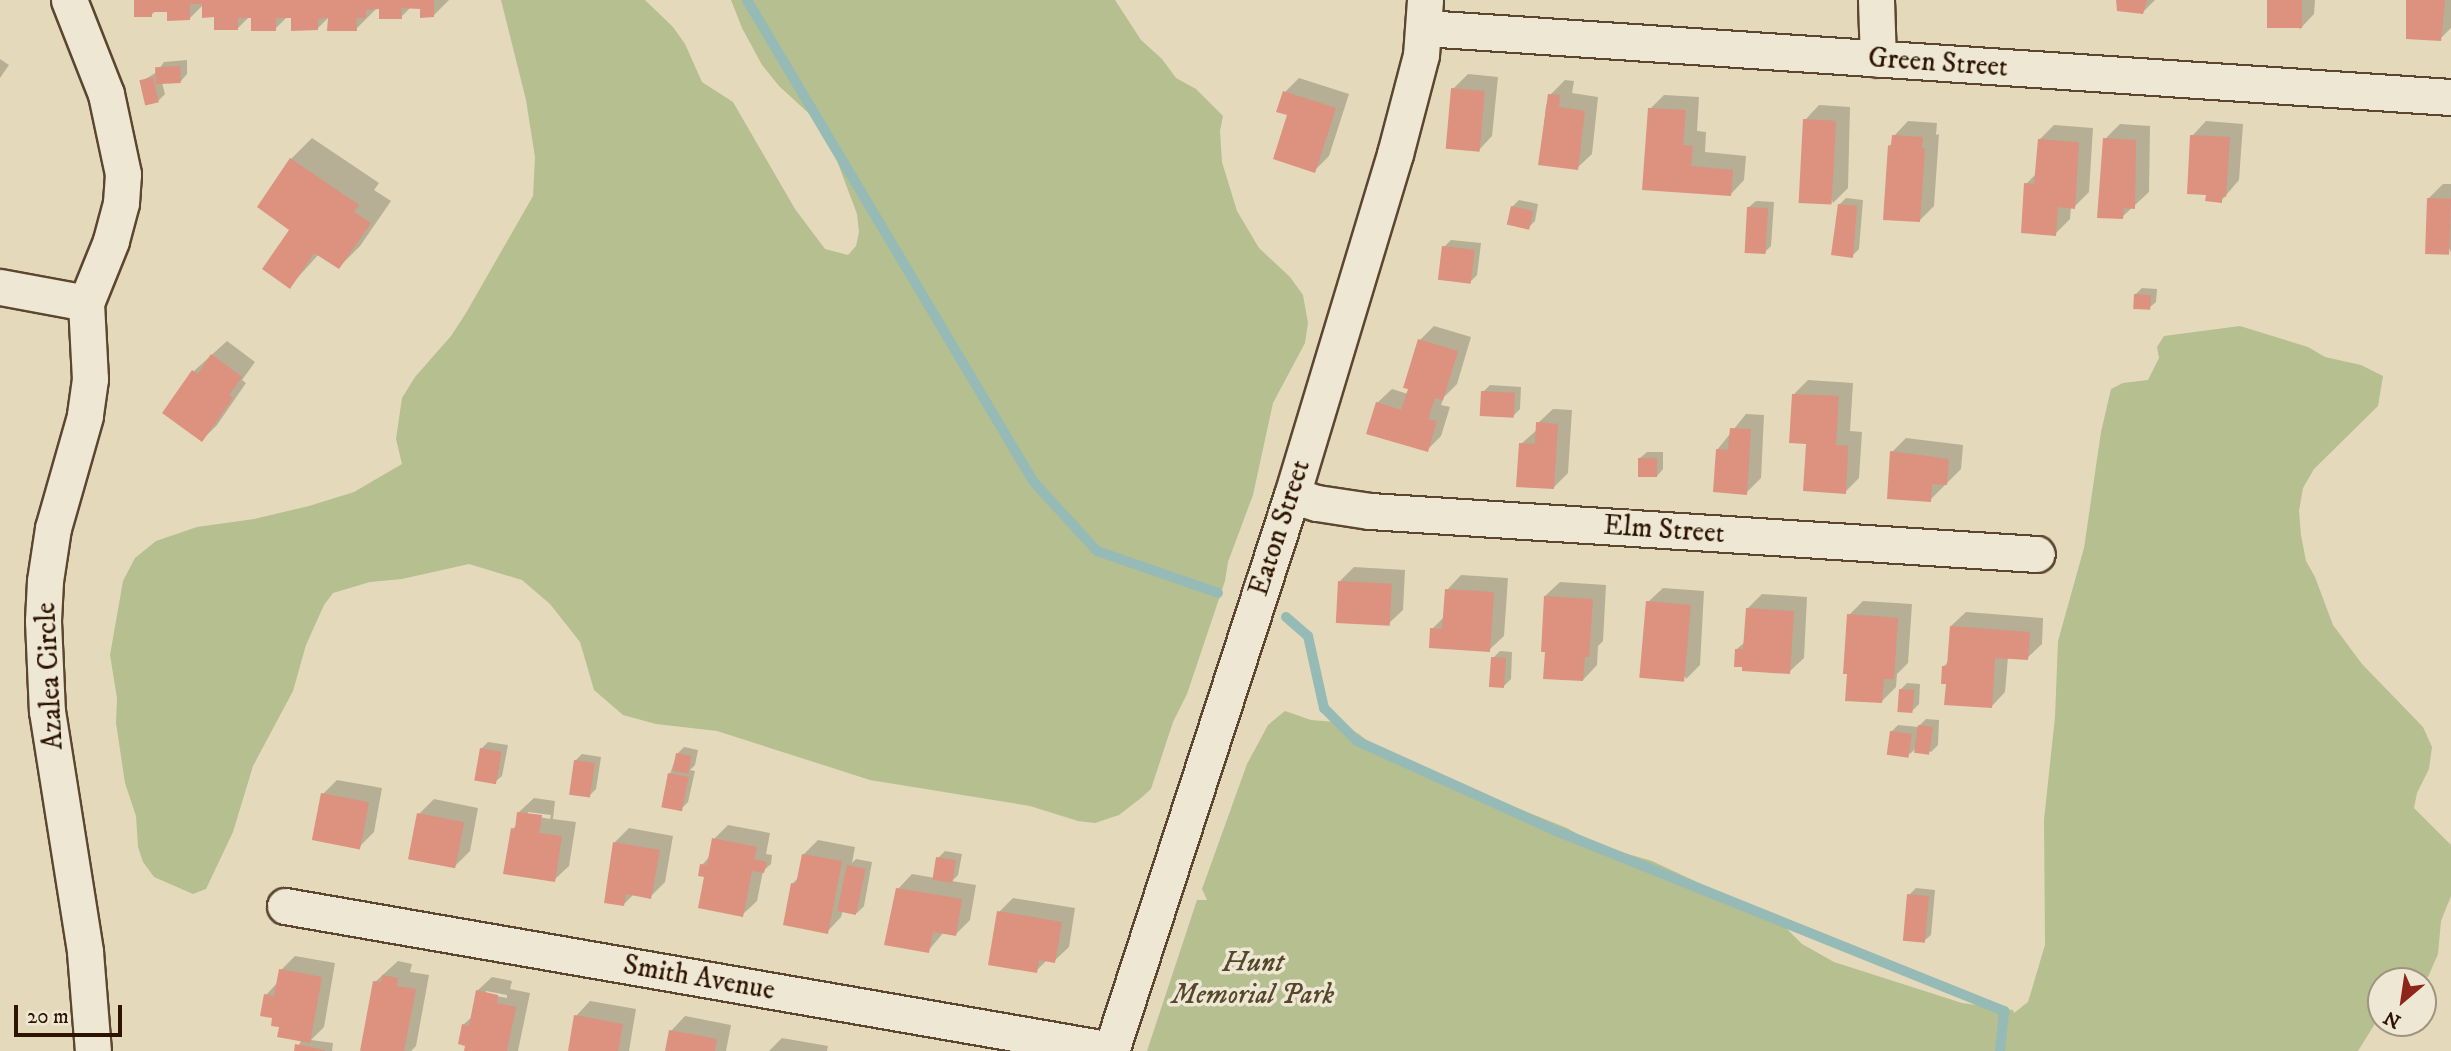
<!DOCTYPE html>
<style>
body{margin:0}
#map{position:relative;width:2451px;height:1051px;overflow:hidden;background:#e4dabb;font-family:"IM FELL DW Pica",serif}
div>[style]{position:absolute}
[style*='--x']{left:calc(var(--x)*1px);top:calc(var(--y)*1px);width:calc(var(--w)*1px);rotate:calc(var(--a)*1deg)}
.green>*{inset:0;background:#b5bf90}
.shadow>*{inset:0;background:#0003}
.stream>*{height:10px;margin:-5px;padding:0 5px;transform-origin:5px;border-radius:5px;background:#96bab5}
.building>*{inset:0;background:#dc927e;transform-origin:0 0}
.roads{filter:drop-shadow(2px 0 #5c462f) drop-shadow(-2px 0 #5c462f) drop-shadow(0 2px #5c462f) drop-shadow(0 -2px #5c462f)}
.minor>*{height:35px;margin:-17.5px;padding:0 17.5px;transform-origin:17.5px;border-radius:17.5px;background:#ede7d3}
span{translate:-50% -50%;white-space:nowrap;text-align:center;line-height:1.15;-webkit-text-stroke:7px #ede7d3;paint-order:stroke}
.street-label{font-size:28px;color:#2e1400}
.park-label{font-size:28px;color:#56472b;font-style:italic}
.north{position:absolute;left:2367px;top:967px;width:70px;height:70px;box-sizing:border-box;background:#ede7d3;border:2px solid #a1937f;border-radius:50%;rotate:209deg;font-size:19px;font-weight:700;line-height:28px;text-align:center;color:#2e1400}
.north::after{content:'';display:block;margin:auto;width:24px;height:32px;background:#8f2418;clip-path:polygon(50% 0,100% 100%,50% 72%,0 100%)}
.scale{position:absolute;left:14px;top:1005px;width:108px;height:32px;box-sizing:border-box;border:4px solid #2e1400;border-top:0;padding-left:9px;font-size:21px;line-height:24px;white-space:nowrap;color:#2e1400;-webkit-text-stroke:5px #ede7d3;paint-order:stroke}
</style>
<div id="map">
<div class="green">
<div style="clip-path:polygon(501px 0,645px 0,673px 27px,685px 44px,702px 82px,733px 102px,795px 209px,825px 249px,848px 255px,856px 246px,859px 232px,857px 214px,830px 142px,816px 120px,779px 86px,762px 65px,742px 28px,731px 0,1115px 0,1141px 40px,1162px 59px,1176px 78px,1196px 89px,1223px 116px,1220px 131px,1222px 162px,1237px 211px,1259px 248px,1290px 277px,1303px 295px,1308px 323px,1305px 343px,1273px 403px,1253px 495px,1228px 562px,1225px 581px,1187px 694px,1173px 722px,1151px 789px,1141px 798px,1119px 815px,1095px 823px,1078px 821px,1030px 806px,870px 780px,717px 731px,656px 724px,623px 715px,594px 690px,580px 642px,550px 604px,522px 580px,469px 564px,402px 579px,370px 582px,333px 593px,324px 605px,306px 645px,293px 691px,253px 766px,233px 832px,206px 889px,193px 894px,154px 877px,143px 862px,138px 847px,136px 816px,125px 783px,116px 723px,117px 698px,110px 655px,123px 581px,135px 558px,156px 541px,197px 527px,254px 519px,309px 506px,354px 492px,402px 464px,396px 439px,402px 398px,415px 377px,451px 336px,466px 313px,533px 196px,535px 157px,526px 100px)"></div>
<div style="clip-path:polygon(2240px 326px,2308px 347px,2325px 357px,2361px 365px,2383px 376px,2378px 406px,2314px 469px,2303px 488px,2299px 511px,2301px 535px,2306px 561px,2315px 577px,2333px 625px,2362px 664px,2423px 727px,2432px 747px,2429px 769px,2417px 793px,2414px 808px,2451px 845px,2451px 896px,2441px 921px,2438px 954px,2428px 977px,2419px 981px,2381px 981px,2381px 1014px,2358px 1051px,1147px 1051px,1197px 900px,1207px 900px,1202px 889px,1247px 764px,1268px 725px,1285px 711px,1311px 720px,1336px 722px,1359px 734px,1377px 749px,1417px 768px,1567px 828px,1597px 845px,1652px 861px,1763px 913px,1784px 926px,1802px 944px,1834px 962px,1962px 1003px,2013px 1010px,2014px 1013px,2028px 1002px,2045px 945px,2044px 820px,2055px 717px,2058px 641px,2084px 548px,2101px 432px,2111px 389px,2123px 383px,2148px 380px,2159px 358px,2157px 347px,2164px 336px)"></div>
</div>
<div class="shadow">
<div style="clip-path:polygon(136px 0,449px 0,433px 16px,421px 7px,411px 7px,401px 17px,377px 8px,356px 29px,329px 17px,317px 29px,293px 16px,288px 16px,275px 29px,249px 17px,238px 28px,204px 4px,189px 19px,168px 10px,157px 10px,151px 15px)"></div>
<div style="clip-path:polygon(2120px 0,2155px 0,2143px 12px)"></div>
<div style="clip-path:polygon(2267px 0,2315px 0,2314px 14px,2300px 29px)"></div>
<div style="clip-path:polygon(2409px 0,2451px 0,2451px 28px,2440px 39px)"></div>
<div style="clip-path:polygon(0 59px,9px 65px,0 78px)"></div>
<div style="clip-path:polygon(187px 60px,187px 74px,181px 81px,162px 83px,165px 94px,158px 101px,142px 81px,157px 72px,164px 62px)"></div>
<div style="clip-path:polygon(1468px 74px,1498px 77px,1492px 136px,1478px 151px,1453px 89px)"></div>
<div style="clip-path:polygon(1299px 78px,1349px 94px,1329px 156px,1314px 171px,1290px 114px,1285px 92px)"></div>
<div style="clip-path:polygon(1565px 80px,1574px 81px,1572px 93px,1598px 97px,1592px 154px,1577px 168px,1540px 163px,1546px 106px,1550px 95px)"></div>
<div style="clip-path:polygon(1664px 95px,1699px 97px,1697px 131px,1706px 132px,1705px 152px,1746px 156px,1744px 180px,1730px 195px,1644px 188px,1650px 109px)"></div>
<div style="clip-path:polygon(1819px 105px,1850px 107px,1848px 188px,1833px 203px,1805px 120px)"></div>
<div style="clip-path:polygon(1908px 121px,1937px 123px,1936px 135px,1939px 134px,1934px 206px,1919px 221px,1890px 146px,1894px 136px)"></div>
<div style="clip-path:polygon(2206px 121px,2243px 124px,2239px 180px,2221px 201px,2192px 136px)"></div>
<div style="clip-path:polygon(2120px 124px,2150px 126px,2149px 192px,2122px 217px,2105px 139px)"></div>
<div style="clip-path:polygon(2054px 125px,2093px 128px,2089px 192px,2074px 207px,2071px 207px,2070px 219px,2055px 234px,2026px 184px,2037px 173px,2039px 140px)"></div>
<div style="clip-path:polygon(312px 138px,379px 183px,374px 190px,391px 201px,360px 246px,339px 267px,319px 254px,290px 286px,291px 159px)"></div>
<div style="clip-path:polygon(2443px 184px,2451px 184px,2451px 253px,2429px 198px)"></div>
<div style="clip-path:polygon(1846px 198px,1863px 200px,1859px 249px,1852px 256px,1839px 205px)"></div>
<div style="clip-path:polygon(1519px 200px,1538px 204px,1535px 221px,1528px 228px,1512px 207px)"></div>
<div style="clip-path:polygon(1756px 201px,1774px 202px,1771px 246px,1765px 252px,1749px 207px)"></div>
<div style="clip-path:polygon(1451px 240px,1481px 243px,1477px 275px,1470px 282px,1444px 247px)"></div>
<div style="clip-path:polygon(2142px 288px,2157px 289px,2156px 302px,2149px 308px,2135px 295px)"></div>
<div style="clip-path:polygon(1434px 326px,1471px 337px,1457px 384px,1444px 397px,1441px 405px,1450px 407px,1441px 436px,1427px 450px,1377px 403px,1392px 389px,1408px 394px,1420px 340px)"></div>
<div style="clip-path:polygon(227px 341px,255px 362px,242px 380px,246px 383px,217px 425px,202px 440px,164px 413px,194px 371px)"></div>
<div style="clip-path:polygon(1808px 380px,1853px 383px,1850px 431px,1862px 432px,1859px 478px,1845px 492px,1808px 442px,1794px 394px)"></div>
<div style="clip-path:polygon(1490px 385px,1521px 387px,1520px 409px,1513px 416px,1483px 392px)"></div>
<div style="clip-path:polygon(1553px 409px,1572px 410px,1568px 473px,1553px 488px,1521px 444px,1538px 429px,1538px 423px)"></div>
<div style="clip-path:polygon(1746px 414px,1764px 415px,1761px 478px,1746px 493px,1717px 450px)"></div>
<div style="clip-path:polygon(1906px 438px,1963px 445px,1961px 469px,1930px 500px,1892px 452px)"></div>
<div style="clip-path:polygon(1647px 452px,1663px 452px,1663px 469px,1657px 476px,1640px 458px)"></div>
<div style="clip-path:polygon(1354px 567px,1405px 570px,1403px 610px,1388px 624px,1340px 581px)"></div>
<div style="clip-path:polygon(1461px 575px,1508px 578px,1504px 636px,1489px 650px,1432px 629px,1445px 616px,1447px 590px)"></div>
<div style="clip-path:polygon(1560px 582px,1606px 585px,1603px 641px,1598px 646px,1597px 665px,1583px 680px,1545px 596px)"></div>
<div style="clip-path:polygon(1663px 588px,1704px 591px,1700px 665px,1686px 679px,1648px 602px)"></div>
<div style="clip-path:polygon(1762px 594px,1807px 597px,1804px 658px,1789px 672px,1737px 649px,1746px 641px,1748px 608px)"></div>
<div style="clip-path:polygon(1863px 601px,1912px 604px,1908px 663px,1897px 674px,1896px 687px,1882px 701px,1849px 615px)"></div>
<div style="clip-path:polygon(1966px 612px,2043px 618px,2042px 644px,2027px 658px,2008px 657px,2005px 692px,1991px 707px,1947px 683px,1944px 666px,1949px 661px,1951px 626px)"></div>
<div style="clip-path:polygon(1500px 651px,1512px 652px,1511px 679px,1504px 686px,1493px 658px)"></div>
<div style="clip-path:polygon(1907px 683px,1920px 684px,1919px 704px,1912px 711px,1900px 690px)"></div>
<div style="clip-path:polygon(1926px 719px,1939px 720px,1938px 745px,1931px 752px,1918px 746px,1910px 754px,1891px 732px,1898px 725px,1918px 727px)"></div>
<div style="clip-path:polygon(488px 742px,508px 745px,502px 776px,495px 782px,481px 749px)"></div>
<div style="clip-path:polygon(684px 747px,698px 750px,695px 765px,690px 770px,695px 771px,688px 802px,681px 809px,670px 774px,677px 754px)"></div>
<div style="clip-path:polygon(582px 754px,601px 757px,596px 789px,589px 796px,575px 761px)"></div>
<div style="clip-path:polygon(337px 780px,382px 788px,374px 832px,359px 847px,323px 794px)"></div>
<div style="clip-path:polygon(evenodd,534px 798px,555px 801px,553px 819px,576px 822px,569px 866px,554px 880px,513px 829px,517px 824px,519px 812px,534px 798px,528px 812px,551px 815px,550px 819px,528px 815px,528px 812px)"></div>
<div style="clip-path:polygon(434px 799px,478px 808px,470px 851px,455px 866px,419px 814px)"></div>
<div style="clip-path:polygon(728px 825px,770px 833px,766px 854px,772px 855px,771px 864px,763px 871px,757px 901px,742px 915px,706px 876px,702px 865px,710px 856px,714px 839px)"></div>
<div style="clip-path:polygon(629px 828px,673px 836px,665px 882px,650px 897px,634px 894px,624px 904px,615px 842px)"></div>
<div style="clip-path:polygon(818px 840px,855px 847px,852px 863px,856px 859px,872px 862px,864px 906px,857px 913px,843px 910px,841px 917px,827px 932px,792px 884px,799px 877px,803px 855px)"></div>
<div style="clip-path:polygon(945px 851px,962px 854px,958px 875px,952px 881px,976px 885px,970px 920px,956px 934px,944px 932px,928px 951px,898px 889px,912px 874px,935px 878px,938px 858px)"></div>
<div style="clip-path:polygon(1916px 888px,1935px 890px,1931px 935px,1924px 941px,1909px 895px)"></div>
<div style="clip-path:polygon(1013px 898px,1075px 908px,1069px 947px,1054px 961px,1047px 960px,1036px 971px,999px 912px)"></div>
<div style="clip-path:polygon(295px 956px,335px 963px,324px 1027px,311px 1040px,333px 1043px,332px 1051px,295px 1051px,302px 1040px,281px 1026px,274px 1017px,266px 995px,278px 982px,281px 970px)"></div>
<div style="clip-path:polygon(398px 961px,412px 964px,410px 972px,429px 975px,416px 1046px,411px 1051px,362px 1051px,375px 982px)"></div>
<div style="clip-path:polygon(evenodd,492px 977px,512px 981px,510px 989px,530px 993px,518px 1051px,466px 1051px,463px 1025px,473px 1016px,477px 991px,492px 977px,486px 991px,507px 995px,507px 998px,486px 994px,486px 991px)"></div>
<div style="clip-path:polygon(590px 1001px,636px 1009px,629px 1051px,569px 1051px,576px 1016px)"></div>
<div style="clip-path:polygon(685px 1016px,731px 1025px,726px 1051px,667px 1051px,671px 1031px)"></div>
<div style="clip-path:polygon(782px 1038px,828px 1046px,827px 1051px,769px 1051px)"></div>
</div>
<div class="stream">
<div style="--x:747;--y:0;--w:560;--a:59.26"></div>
<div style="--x:1033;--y:481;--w:95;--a:47.6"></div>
<div style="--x:1097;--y:551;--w:128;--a:19.1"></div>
<div style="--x:1286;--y:617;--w:29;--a:41"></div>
<div style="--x:1308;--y:636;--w:74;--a:77.5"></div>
<div style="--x:1324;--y:708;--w:47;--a:45"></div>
<div style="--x:1357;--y:741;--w:222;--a:24.3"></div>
<div style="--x:1559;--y:832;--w:480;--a:21.9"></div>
<div style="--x:2004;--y:1011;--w:40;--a:95.7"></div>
</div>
<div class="building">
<div style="clip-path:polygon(134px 0,434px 0,434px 17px,420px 18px,420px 9px,401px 8px,402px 19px,379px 19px,379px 9px,366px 10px,366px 18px,356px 18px,357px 31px,327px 31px,328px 18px,318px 19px,318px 30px,291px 31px,291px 18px,276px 18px,276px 31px,251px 31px,251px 18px,238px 18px,238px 30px,214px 30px,214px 17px,202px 18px,202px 4px,190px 4px,190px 20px,167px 21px,167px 12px,152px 12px,152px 17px,134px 17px)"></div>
<div style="clip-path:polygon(2116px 0,2147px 0,2143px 14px,2117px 11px)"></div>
<div style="left:2267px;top:0;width:35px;height:28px"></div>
<div style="clip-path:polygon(2406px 0,2445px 0,2441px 41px,2406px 39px)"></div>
<div style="left:180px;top:66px;width:17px;height:25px;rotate:87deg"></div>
<div style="left:153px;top:77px;width:26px;height:14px;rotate:77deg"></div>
<div style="left:1451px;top:88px;width:34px;height:61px;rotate:5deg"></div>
<div style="clip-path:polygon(1283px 91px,1336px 108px,1315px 173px,1273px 159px,1287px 115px,1276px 112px)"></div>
<div style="clip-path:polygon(1548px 94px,1560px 95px,1559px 107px,1585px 111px,1578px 170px,1538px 165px)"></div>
<div style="clip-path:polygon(1648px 108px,1686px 110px,1683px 145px,1693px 146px,1691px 166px,1733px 170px,1731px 196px,1642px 190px)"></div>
<div style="left:1803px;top:119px;width:33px;height:84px;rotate:3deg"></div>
<div style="clip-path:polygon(1892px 135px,1923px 137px,1922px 148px,1925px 148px,1920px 222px,1883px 220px,1888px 145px,1891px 146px)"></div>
<div style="clip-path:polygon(2190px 135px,2230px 137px,2226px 197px,2222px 196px,2222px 203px,2205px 201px,2206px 195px,2187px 194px)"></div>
<div style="clip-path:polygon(2103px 138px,2136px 140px,2135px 209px,2124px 208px,2123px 219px,2097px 218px)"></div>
<div style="clip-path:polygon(2038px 139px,2079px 142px,2075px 209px,2058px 207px,2056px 236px,2021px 233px,2024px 183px,2034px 184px)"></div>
<div style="clip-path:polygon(290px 158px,359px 205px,354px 212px,371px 223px,339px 269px,314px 253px,290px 289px,262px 269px,289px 230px,257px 207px)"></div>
<div style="left:2427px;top:198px;width:24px;height:56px;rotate:2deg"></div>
<div style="clip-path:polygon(1838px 204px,1857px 206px,1853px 258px,1831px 255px)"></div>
<div style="left:1511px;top:206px;width:23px;height:19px;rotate:13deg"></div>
<div style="left:1747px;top:207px;width:21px;height:46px;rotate:3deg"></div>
<div style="left:1442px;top:246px;width:33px;height:34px;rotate:7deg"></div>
<div style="left:2134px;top:294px;width:17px;height:15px;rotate:3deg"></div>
<div style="clip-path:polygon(1418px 339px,1458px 351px,1443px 400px,1435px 398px,1428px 419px,1437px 421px,1428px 452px,1366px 434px,1376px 402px,1401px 410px,1408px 389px,1403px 388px)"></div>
<div style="clip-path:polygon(211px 354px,242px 377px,229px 395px,233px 398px,202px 442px,162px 413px,192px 370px,198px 374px)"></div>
<div style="left:1481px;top:391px;width:34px;height:25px;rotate:3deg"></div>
<div style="clip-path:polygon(1792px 394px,1839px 396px,1836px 445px,1848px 446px,1846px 494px,1803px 491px,1806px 444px,1789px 443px)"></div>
<div style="clip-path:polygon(1536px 422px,1558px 424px,1554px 489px,1516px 487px,1519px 443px,1535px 444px)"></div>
<div style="clip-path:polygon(1730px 428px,1751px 429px,1747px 495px,1713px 492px,1716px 449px,1728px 450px)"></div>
<div style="clip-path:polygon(1890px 451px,1949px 459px,1947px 485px,1932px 484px,1931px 502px,1887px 499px)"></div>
<div style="left:1638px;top:458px;width:19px;height:19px"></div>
<div style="left:1338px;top:581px;width:54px;height:42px;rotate:3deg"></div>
<div style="clip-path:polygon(1445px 589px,1494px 592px,1490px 652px,1429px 648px,1430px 628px,1442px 629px)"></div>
<div style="clip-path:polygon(1544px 596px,1593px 599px,1589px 657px,1585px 657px,1583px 681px,1543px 679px,1545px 652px,1541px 652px)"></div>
<div style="left:1646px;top:601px;width:45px;height:77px;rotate:5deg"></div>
<div style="clip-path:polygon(1746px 608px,1794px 611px,1790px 674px,1742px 671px,1742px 667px,1734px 667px,1735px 649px,1743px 649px)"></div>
<div style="clip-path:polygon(1847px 614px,1898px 618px,1894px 679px,1884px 679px,1882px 703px,1845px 701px,1847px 674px,1843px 674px)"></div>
<div style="clip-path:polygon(1950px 626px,2030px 632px,2028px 660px,1995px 658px,1992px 708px,1944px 705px,1946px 684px,1941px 684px,1942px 666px,1947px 666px)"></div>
<div style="left:1491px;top:657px;width:15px;height:30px;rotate:4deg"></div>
<div style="left:1899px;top:689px;width:15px;height:23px;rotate:4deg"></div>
<div style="left:1918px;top:725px;width:15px;height:28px;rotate:8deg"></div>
<div style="left:1890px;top:731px;width:22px;height:24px;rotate:8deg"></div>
<div style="left:480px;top:748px;width:22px;height:33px;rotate:10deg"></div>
<div style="left:676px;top:753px;width:16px;height:18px;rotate:11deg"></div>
<div style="left:574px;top:760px;width:21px;height:35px;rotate:8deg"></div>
<div style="left:668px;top:773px;width:21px;height:35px;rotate:11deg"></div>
<div style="left:321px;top:793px;width:49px;height:48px;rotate:11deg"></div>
<div style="clip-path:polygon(517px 812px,542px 815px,539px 833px,562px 836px,555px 882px,503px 874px,511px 828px,515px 829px)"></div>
<div style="left:417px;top:813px;width:48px;height:47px;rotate:11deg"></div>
<div style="clip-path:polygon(712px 838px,757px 847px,754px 859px,767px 862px,764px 873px,752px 871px,743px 917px,698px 908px,704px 877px,698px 876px,700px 864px,707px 865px)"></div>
<div style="clip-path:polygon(613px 842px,660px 850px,651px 899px,626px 894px,624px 906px,604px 903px)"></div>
<div style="clip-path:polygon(802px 854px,842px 861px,828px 934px,783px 925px,791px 883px,796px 884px)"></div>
<div style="left:936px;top:857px;width:20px;height:23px;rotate:9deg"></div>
<div style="left:847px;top:865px;width:19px;height:47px;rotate:12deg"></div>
<div style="clip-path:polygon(896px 888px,962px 899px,956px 936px,933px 932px,929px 953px,884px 945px)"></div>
<div style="left:1907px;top:894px;width:22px;height:47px;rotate:5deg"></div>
<div style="clip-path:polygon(997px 911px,1062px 922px,1055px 963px,1039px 960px,1037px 973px,988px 965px)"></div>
<div style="clip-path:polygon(279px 969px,322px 977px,310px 1043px,277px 1037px,279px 1027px,271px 1026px,272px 1018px,260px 1016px,264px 994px,274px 996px)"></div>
<div style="clip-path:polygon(382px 975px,398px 978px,397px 986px,416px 989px,404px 1051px,360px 1051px,373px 981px,381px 982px)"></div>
<div style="clip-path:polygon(476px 990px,498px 995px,497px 1003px,516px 1007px,507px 1051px,464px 1051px,465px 1046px,458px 1044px,462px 1024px,469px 1026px)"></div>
<div style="clip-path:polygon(574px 1015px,623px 1024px,618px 1051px,568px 1051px)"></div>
<div style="clip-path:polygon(669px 1030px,717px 1039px,715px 1051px,665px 1051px)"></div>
<div style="clip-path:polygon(295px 1044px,325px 1050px,325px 1051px,294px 1051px)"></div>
</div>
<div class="roads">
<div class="minor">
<div style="--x:69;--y:0;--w:101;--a:68.5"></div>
<div style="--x:106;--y:94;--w:82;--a:78"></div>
<div style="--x:123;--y:174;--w:29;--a:94"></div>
<div style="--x:121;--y:203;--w:39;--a:105"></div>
<div style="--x:111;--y:241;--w:67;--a:112"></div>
<div style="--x:86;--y:303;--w:76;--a:87"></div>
<div style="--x:90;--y:379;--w:37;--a:98"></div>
<div style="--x:85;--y:416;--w:116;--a:105.9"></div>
<div style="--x:53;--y:528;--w:54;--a:98.6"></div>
<div style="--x:45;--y:581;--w:40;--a:92.9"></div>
<div style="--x:43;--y:621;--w:90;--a:87.5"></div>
<div style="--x:47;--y:711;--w:244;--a:81"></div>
<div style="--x:85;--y:952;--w:99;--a:85.4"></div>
<div style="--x:1876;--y:0;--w:59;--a:88.1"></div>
<div style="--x:1425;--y:28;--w:1028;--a:3.85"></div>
<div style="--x:0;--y:287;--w:87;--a:10.5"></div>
<div style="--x:1292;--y:495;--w:26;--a:18"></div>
<div style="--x:1317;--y:503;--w:54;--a:8.6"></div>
<div style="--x:1370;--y:511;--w:668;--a:3.69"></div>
<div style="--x:285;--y:906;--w:839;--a:9.88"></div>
<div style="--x:1111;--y:1051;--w:585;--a:-71.97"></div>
<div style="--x:1292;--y:495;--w:356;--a:-73.2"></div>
<div style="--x:1395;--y:154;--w:102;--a:-75.3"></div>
<div style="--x:1421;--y:55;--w:55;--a:-85.8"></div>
</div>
</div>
<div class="street-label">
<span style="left:1938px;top:63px;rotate:4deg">Green Street</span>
<span style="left:1280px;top:528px;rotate:-72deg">Eaton Street</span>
<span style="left:1664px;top:530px;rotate:4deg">Elm Street</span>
<span style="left:50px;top:676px;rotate:-93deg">Azalea Circle</span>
<span style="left:699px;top:978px;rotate:10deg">Smith Avenue</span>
</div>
<div class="park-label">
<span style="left:1253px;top:979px">Hunt<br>Memorial Park</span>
</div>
<div class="north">N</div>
<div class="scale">20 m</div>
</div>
